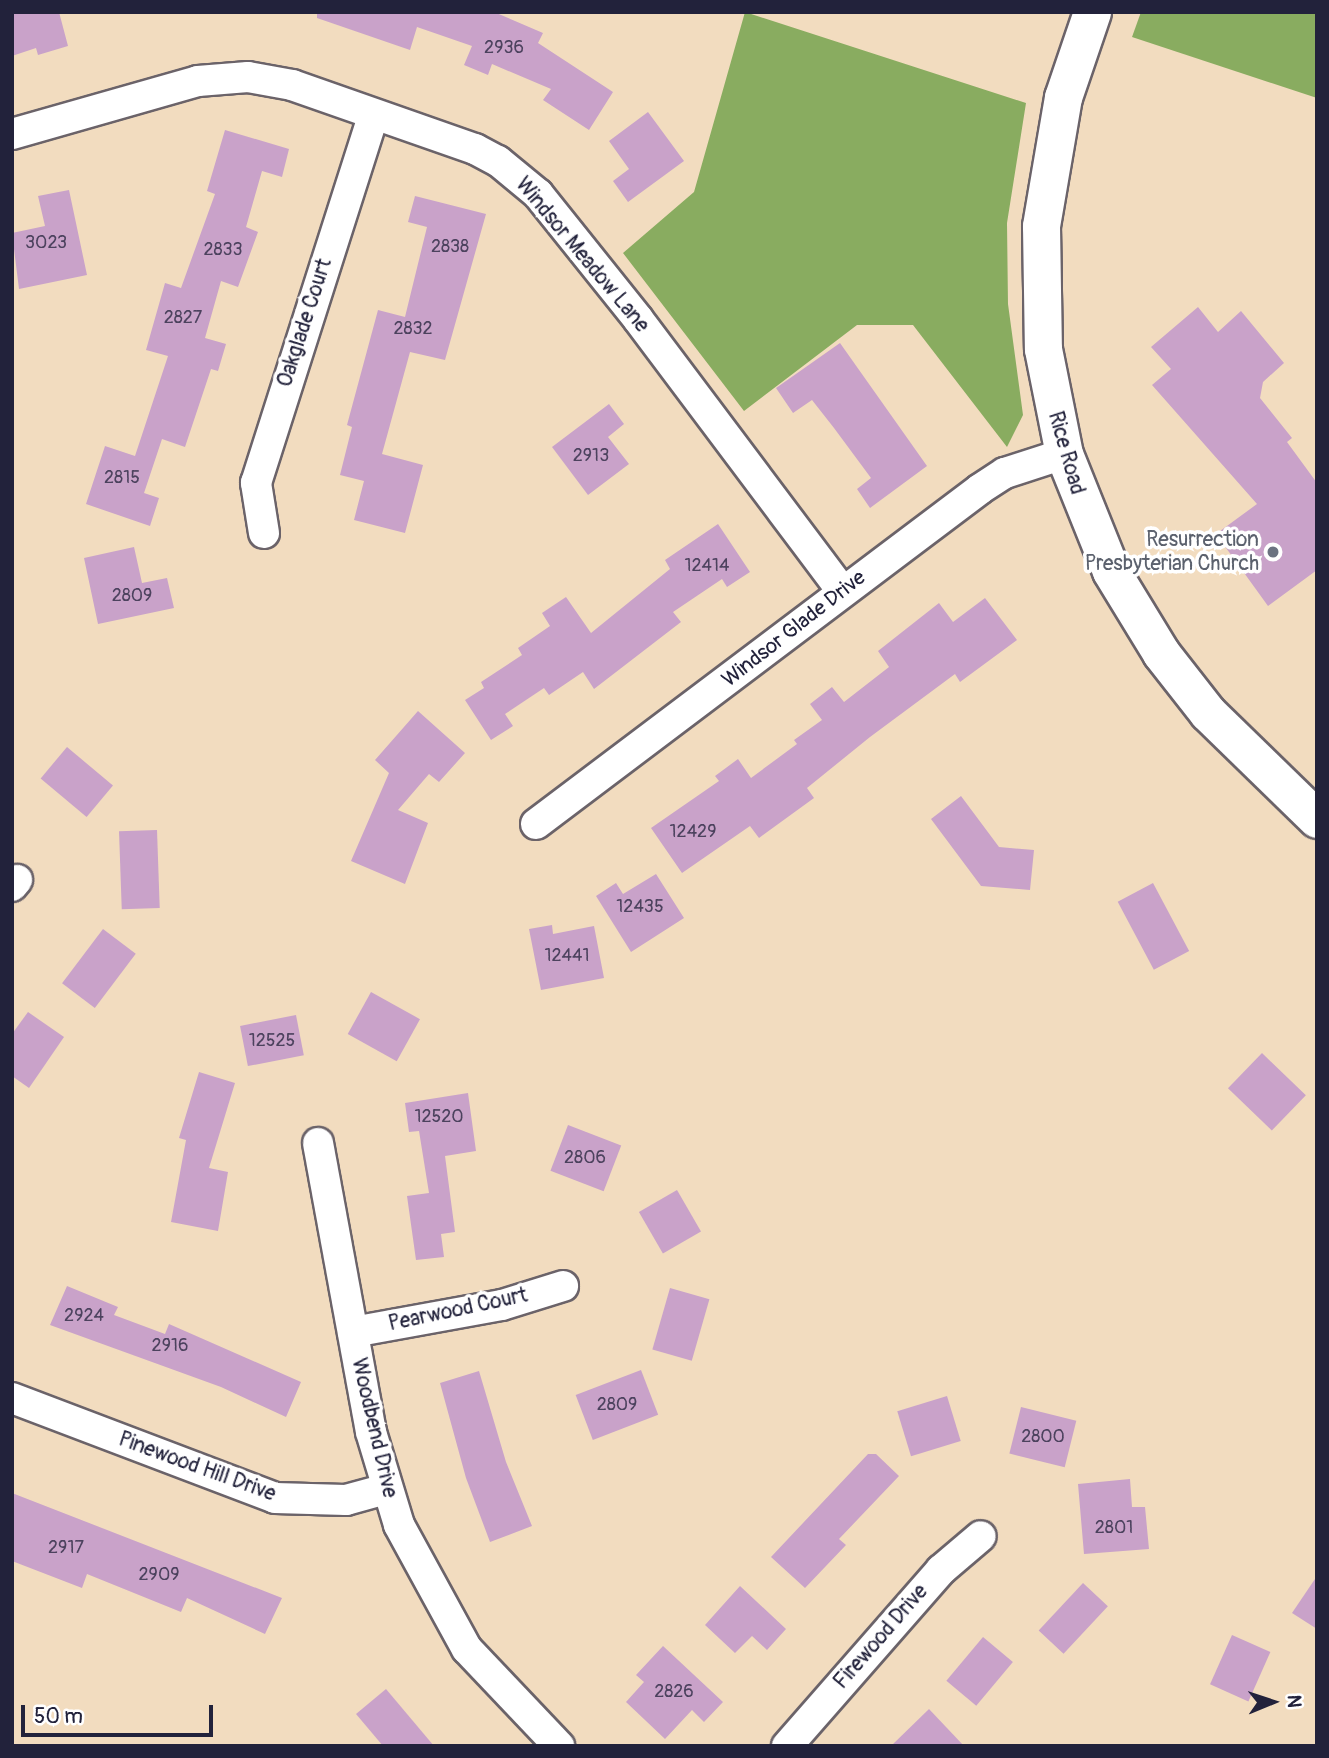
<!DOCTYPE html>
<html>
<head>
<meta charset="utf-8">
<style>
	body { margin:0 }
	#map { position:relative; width:1329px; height:1758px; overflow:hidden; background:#f2dcbf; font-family:Pangolin,sans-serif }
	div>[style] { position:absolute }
	.forest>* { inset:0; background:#89ac60 }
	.building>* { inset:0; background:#c9a2c9; transform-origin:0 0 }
	.roads { filter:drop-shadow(2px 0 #6b6369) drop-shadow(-2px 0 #6b6369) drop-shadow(0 2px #6b6369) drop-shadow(0 -2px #6b6369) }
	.minor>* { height:30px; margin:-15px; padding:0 15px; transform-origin:15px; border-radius:15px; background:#fff }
	.tertiary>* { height:37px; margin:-18.5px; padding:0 18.5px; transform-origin:18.5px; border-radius:18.5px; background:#fff }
	.dots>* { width:19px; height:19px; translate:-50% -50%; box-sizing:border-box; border:4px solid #fff; border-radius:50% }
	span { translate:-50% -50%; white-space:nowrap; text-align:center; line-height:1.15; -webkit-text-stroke:7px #fff; paint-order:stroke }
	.number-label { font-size:18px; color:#4c425e }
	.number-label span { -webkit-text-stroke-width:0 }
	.street-label { font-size:21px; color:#22223b }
	.worship-label { font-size:21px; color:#5b616d }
	.right { translate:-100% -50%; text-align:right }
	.frame { position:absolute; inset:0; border:14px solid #22223b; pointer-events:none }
	.north { position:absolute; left:1238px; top:1667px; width:70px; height:70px; -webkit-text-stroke:5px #fff; paint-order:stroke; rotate:88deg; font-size:19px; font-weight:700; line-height:28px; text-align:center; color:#22223b }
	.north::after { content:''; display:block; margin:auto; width:24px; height:32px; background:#22223b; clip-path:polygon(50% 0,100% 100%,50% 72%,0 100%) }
	.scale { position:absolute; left:21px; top:1705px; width:192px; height:32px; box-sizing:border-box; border:4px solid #22223b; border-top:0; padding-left:9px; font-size:21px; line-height:24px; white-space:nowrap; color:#22223b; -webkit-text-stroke:5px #fff; paint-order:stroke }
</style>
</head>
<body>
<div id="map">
	<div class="forest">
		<div style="clip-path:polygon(745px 12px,1026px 103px,1007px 223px,1008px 304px,1023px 415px,1007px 447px,913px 325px,857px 325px,744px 411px,623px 253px,694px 192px)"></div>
		<div style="clip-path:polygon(1141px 12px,1317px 12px,1317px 98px,1132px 37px)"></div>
	</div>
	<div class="building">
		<div style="clip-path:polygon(12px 12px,59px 12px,68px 46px,38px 55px,36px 48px,12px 56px)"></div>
		<div style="clip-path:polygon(317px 12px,494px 12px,543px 33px,538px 43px,613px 92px,589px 130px,543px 100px,551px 89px,492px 64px,488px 75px,464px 65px,472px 46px,417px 27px,410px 50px,317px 18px)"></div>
		<div style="clip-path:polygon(648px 112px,684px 161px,628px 202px,613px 181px,629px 169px,609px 141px)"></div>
		<div style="clip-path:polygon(225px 130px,289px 149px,282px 177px,262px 171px,246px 227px,258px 232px,238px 287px,221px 281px,205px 338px,226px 344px,218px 371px,211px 369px,185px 447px,162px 439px,144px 493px,159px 498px,150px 526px,86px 504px,105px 446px,135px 456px,168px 356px,146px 350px,165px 283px,181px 288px,215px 194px,207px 191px)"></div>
		<div style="clip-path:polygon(69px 190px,87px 275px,19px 289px,12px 233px,45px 226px,38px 196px)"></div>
		<div style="clip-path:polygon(415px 196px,486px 214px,445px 360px,410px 352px,382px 454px,423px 465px,405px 533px,354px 520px,364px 481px,340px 475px,352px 427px,347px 425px,378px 310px,405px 317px,427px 227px,408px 222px)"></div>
		<div style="clip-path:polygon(1198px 307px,1218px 332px,1241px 311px,1284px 363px,1263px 382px,1260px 398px,1292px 438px,1287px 442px,1317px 483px,1317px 570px,1268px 606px,1216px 534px,1257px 504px,1152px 385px,1171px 369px,1151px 347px)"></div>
		<div style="clip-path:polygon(840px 343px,927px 466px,870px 508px,857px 489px,871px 478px,834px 428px,812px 400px,793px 413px,776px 388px)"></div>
		<div style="clip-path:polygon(609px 404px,624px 424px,608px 437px,629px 464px,588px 495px,552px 447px)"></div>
		<div style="clip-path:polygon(718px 524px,750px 572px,727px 587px,722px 579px,673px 612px,681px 622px,594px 689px,583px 672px,549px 695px,544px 688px,505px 714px,513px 726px,491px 740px,465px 700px,484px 688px,481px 682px,522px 655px,518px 648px,550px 626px,542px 613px,566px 597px,591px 633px,670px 569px,665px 560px)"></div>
		<div style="clip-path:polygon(134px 547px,142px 583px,167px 578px,174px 608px,98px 624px,84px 558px)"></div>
		<div style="clip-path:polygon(985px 598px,1017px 640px,960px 682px,955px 674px,870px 737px,807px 788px,814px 798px,759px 838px,750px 826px,682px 873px,651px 828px,719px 781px,715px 776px,738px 759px,751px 778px,797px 744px,794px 740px,822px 720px,810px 704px,832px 687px,844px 702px,889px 667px,878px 651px,939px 603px,953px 622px)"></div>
		<div style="clip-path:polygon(418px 711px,465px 753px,439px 782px,429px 774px,398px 810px,428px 823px,405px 884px,351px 861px,389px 773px,375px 760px)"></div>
		<div style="left:67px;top:747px;width:60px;height:41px;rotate:40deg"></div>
		<div style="clip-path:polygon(961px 796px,999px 847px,1034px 850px,1030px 890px,981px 886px,931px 819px)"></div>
		<div style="left:157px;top:830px;width:78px;height:38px;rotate:88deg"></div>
		<div style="clip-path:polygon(656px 874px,684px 918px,631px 952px,596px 896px,616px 883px,623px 894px)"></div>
		<div style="left:1153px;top:883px;width:77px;height:40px;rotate:62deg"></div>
		<div style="clip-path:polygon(552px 925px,553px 934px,594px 926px,604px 978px,541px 990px,529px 929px)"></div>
		<div style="left:103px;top:929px;width:41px;height:68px;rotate:37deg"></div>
		<div style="left:371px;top:992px;width:56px;height:48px;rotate:29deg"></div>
		<div style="clip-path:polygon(28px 1012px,64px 1037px,29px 1088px,12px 1076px,12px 1034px)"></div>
		<div style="left:296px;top:1015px;width:41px;height:57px;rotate:79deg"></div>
		<div style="left:1262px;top:1053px;width:61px;height:49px;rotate:44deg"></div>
		<div style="clip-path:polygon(199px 1072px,235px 1083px,209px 1168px,228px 1172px,218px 1231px,171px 1222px,186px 1140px,179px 1138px)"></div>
		<div style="clip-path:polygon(468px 1093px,476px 1151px,445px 1156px,455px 1232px,441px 1234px,444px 1257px,416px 1260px,407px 1196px,429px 1193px,419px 1131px,409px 1132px,405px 1103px)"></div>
		<div style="left:568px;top:1125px;width:57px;height:49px;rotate:21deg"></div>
		<div style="left:677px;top:1190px;width:48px;height:44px;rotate:60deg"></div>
		<div style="clip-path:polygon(67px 1286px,118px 1307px,114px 1315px,165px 1334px,169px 1324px,301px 1382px,286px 1417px,221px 1387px,50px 1325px)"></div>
		<div style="left:670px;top:1288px;width:41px;height:64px;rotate:16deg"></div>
		<div style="left:641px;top:1370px;width:48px;height:70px;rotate:69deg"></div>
		<div style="clip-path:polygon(479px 1371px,506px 1462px,532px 1526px,490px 1542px,466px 1478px,440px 1383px)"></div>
		<div style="left:947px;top:1396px;width:47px;height:52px;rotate:73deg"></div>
		<div style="left:1021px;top:1407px;width:57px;height:48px;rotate:14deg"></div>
		<div style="clip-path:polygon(868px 1454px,876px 1454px,899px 1476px,839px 1539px,846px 1545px,805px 1588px,771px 1557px)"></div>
		<div style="clip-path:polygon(1130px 1479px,1132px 1507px,1145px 1507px,1149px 1549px,1084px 1554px,1078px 1484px)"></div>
		<div style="clip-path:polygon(12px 1493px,282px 1598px,265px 1634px,187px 1598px,181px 1612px,87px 1574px,82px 1588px,12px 1561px)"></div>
		<div style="clip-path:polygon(1317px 1576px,1317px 1629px,1292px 1613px)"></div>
		<div style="left:1083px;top:1583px;width:34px;height:65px;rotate:43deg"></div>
		<div style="clip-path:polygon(740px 1586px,786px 1629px,767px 1650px,752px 1636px,735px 1653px,705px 1625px)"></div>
		<div style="left:1232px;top:1635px;width:42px;height:54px;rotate:24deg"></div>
		<div style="left:983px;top:1637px;width:39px;height:57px;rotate:40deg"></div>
		<div style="clip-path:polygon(663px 1646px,723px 1702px,704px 1722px,692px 1710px,665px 1739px,626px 1702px,644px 1682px,636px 1675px)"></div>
		<div style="clip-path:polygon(386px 1689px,434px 1746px,383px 1746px,356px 1714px)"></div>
		<div style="clip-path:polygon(929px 1709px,964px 1746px,891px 1746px)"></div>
	</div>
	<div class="roads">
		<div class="minor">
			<div style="left:12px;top:134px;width:193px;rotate:-15.9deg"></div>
			<div style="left:198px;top:81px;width:50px;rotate:-4.6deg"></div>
			<div style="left:248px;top:77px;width:45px;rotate:10.3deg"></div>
			<div style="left:292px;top:85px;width:194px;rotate:19.3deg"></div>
			<div style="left:475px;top:149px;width:26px;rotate:28deg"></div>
			<div style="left:498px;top:161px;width:52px;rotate:39.5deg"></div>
			<div style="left:538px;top:194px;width:160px;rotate:51.3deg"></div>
			<div style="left:638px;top:319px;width:340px;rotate:53.1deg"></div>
			<div style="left:264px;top:533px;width:51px;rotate:-99.1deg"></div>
			<div style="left:256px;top:483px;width:385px;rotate:-72.3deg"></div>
			<div style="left:536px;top:824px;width:556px;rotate:-37.03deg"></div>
			<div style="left:980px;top:489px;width:30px;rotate:-33deg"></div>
			<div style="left:1005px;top:473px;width:62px;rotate:-17.9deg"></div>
			<div style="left:12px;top:886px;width:8px;rotate:-50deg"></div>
			<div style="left:318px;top:1143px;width:294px;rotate:79.6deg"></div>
			<div style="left:371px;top:1432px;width:97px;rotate:73.2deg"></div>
			<div style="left:399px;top:1525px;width:141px;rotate:61.3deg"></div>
			<div style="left:467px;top:1649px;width:134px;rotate:46.5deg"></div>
			<div style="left:353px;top:1332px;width:151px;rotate:-10.3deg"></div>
			<div style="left:502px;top:1305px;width:64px;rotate:-17.3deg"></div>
			<div style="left:12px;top:1398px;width:281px;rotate:20.8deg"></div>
			<div style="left:275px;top:1498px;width:71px;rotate:1.6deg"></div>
			<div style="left:346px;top:1500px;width:41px;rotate:-15.4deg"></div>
			<div style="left:787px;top:1746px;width:234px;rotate:-48.8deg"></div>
			<div style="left:941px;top:1570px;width:52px;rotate:-40.4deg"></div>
		</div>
		<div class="tertiary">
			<div style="left:1092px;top:12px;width:90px;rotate:108.8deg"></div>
			<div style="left:1063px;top:97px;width:131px;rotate:99.7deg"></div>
			<div style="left:1041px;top:226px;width:123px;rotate:89.1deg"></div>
			<div style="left:1043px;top:349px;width:107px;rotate:78.7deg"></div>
			<div style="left:1064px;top:454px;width:126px;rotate:68.1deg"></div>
			<div style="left:1111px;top:571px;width:96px;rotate:58.6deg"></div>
			<div style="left:1161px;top:653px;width:76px;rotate:51.9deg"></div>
			<div style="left:1208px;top:713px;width:152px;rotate:44.2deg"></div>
		</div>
	</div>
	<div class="dots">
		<div style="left:1273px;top:552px;background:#6b7280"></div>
	</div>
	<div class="number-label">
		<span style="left:504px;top:48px">2936</span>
		<span style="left:46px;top:243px">3023</span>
		<span style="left:450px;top:247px">2838</span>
		<span style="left:223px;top:250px">2833</span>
		<span style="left:183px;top:318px">2827</span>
		<span style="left:413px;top:329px">2832</span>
		<span style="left:591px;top:456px">2913</span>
		<span style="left:122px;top:478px">2815</span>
		<span style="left:707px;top:566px">12414</span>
		<span style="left:132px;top:596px">2809</span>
		<span style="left:693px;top:832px">12429</span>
		<span style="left:640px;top:907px">12435</span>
		<span style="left:567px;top:956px">12441</span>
		<span style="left:272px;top:1041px">12525</span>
		<span style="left:439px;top:1117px">12520</span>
		<span style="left:585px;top:1158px">2806</span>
		<span style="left:84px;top:1316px">2924</span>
		<span style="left:170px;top:1346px">2916</span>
		<span style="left:617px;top:1405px">2809</span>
		<span style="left:1043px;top:1437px">2800</span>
		<span style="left:1114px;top:1528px">2801</span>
		<span style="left:66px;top:1548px">2917</span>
		<span style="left:159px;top:1575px">2909</span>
		<span style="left:674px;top:1692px">2826</span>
	</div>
	<div class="street-label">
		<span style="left:582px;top:255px;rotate:50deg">Windsor Meadow Lane</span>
		<span style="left:305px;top:323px;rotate:-72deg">Oakglade Court</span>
		<span style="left:1066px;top:453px;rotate:74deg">Rice Road</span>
		<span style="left:794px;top:629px;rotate:-38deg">Windsor Glade Drive</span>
		<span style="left:458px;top:1310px;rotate:-12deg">Pearwood Court</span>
		<span style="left:374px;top:1428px;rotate:77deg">Woodbend Drive</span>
		<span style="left:197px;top:1467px;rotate:20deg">Pinewood Hill Drive</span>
		<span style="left:881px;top:1637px;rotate:-49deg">Firewood Drive</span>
	</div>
	<div class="worship-label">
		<span class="right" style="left:1259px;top:552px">Resurrection<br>Presbyterian Church</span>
	</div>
	<div class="frame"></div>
	<div class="north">N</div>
	<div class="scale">50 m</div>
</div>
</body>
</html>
